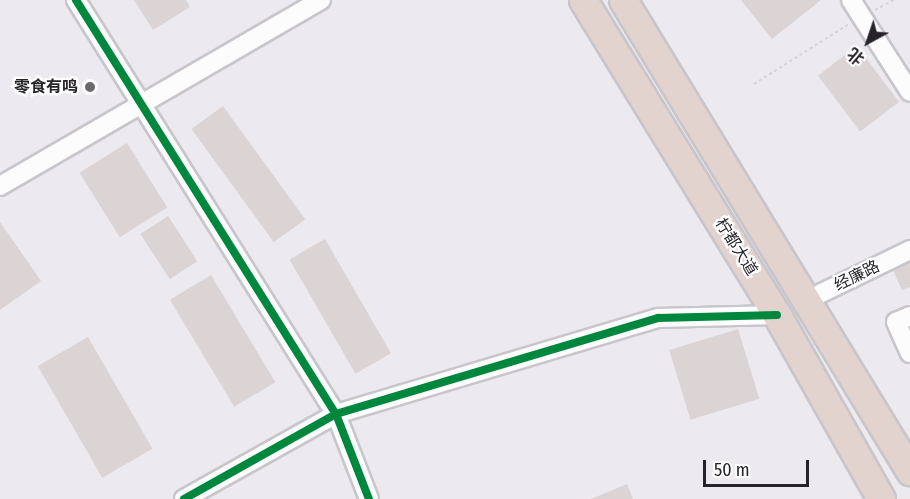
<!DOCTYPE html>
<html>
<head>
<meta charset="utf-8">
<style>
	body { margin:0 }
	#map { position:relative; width:910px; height:499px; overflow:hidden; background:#edeaef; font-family:"Fira Sans Condensed","Noto Sans SC",sans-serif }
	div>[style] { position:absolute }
	.building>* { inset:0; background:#dbd3d4; transform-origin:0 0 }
	.path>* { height:2px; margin-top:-1px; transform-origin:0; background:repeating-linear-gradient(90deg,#d6d5d6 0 3px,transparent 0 6px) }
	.roads { filter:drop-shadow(2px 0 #c8c6ca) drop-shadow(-2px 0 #c8c6ca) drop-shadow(0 2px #c8c6ca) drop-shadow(0 -2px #c8c6ca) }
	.minor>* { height:18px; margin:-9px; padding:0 9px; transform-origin:9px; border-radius:9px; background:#fcfcfd }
	.highway>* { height:27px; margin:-13.5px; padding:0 13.5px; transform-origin:13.5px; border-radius:13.5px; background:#e3d3cf }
	.cycleway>* { height:8px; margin:-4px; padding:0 4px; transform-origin:4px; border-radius:4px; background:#00873e }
	.dots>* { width:16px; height:16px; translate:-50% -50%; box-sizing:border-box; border:3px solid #fff; border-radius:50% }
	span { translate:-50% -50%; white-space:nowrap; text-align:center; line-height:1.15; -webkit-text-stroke:4.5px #fff; paint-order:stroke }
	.poi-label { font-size:16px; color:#262428; font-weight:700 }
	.right { translate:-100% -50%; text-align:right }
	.street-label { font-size:16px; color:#262428 }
	.north { position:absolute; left:838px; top:12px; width:60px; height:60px; -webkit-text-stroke:4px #fff; paint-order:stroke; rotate:220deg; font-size:16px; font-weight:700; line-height:24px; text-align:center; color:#262428 }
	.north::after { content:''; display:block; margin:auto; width:21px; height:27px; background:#262428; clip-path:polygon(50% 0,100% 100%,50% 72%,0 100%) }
	.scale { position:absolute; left:703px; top:460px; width:106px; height:27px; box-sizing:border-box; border:3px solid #262428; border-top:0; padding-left:8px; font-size:18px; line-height:21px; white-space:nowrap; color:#262428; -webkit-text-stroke:4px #fff; paint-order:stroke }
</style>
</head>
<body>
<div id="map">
	<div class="building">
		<div style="clip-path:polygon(134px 0,186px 0,190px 7px,153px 30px)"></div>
		<div style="clip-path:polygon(741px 0,821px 0,772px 39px)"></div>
		<div style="left:857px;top:46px;width:70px;height:49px;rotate:53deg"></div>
		<div style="left:223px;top:106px;width:140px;height:39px;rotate:54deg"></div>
		<div style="left:127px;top:143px;width:76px;height:56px;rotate:58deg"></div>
		<div style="left:168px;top:216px;width:54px;height:33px;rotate:57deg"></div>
		<div style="clip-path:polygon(0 222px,41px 281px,0 310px)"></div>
		<div style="left:325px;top:239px;width:132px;height:41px;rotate:60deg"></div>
		<div style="clip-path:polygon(910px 257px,910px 287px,902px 290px,891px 266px)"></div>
		<div style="left:211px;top:275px;width:125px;height:48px;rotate:59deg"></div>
		<div style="left:738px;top:329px;width:73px;height:72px;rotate:73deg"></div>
		<div style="left:88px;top:337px;width:129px;height:58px;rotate:60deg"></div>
		<div style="clip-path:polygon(627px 484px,633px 499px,591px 499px)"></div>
	</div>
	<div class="path">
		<div style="left:875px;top:10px;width:21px;rotate:-28deg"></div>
		<div style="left:754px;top:84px;width:112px;rotate:-32.3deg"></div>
	</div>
	<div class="roads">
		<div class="minor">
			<div style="left:76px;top:0;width:489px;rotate:57.9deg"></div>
			<div style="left:336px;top:414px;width:91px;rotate:68.8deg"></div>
			<div style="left:851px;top:0;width:109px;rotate:57.3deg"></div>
			<div style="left:0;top:186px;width:371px;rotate:-30.1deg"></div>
			<div style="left:803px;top:302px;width:119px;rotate:-25.9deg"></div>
			<div style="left:910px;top:316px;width:15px;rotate:157deg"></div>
			<div style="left:896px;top:322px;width:34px;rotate:66deg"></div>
			<div style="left:184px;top:499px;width:174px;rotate:-29.2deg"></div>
			<div style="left:336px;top:414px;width:336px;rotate:-16.6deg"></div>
			<div style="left:658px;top:318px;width:119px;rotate:-1.4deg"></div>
		</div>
		<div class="highway">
			<div style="left:583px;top:0;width:370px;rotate:58.4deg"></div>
			<div style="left:777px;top:315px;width:211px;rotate:60.5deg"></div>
			<div style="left:623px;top:0;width:552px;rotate:58.64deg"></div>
		</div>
	</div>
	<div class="cycleway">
		<div style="left:76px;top:0;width:489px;rotate:57.9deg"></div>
		<div style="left:336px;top:414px;width:91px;rotate:68.8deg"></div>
		<div style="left:184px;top:499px;width:174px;rotate:-29.2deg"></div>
		<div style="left:336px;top:414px;width:336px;rotate:-16.6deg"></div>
		<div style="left:658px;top:318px;width:119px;rotate:-1.4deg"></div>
	</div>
	<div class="dots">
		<div style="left:90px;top:87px;background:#6c696e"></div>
	</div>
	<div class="poi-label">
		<span class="right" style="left:78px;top:87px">零食有鸣</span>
	</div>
	<div class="street-label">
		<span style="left:736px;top:247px;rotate:58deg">柠都大道</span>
		<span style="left:857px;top:276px;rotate:-26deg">经廉路</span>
	</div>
	<div class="north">北</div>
	<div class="scale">50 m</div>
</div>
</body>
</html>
